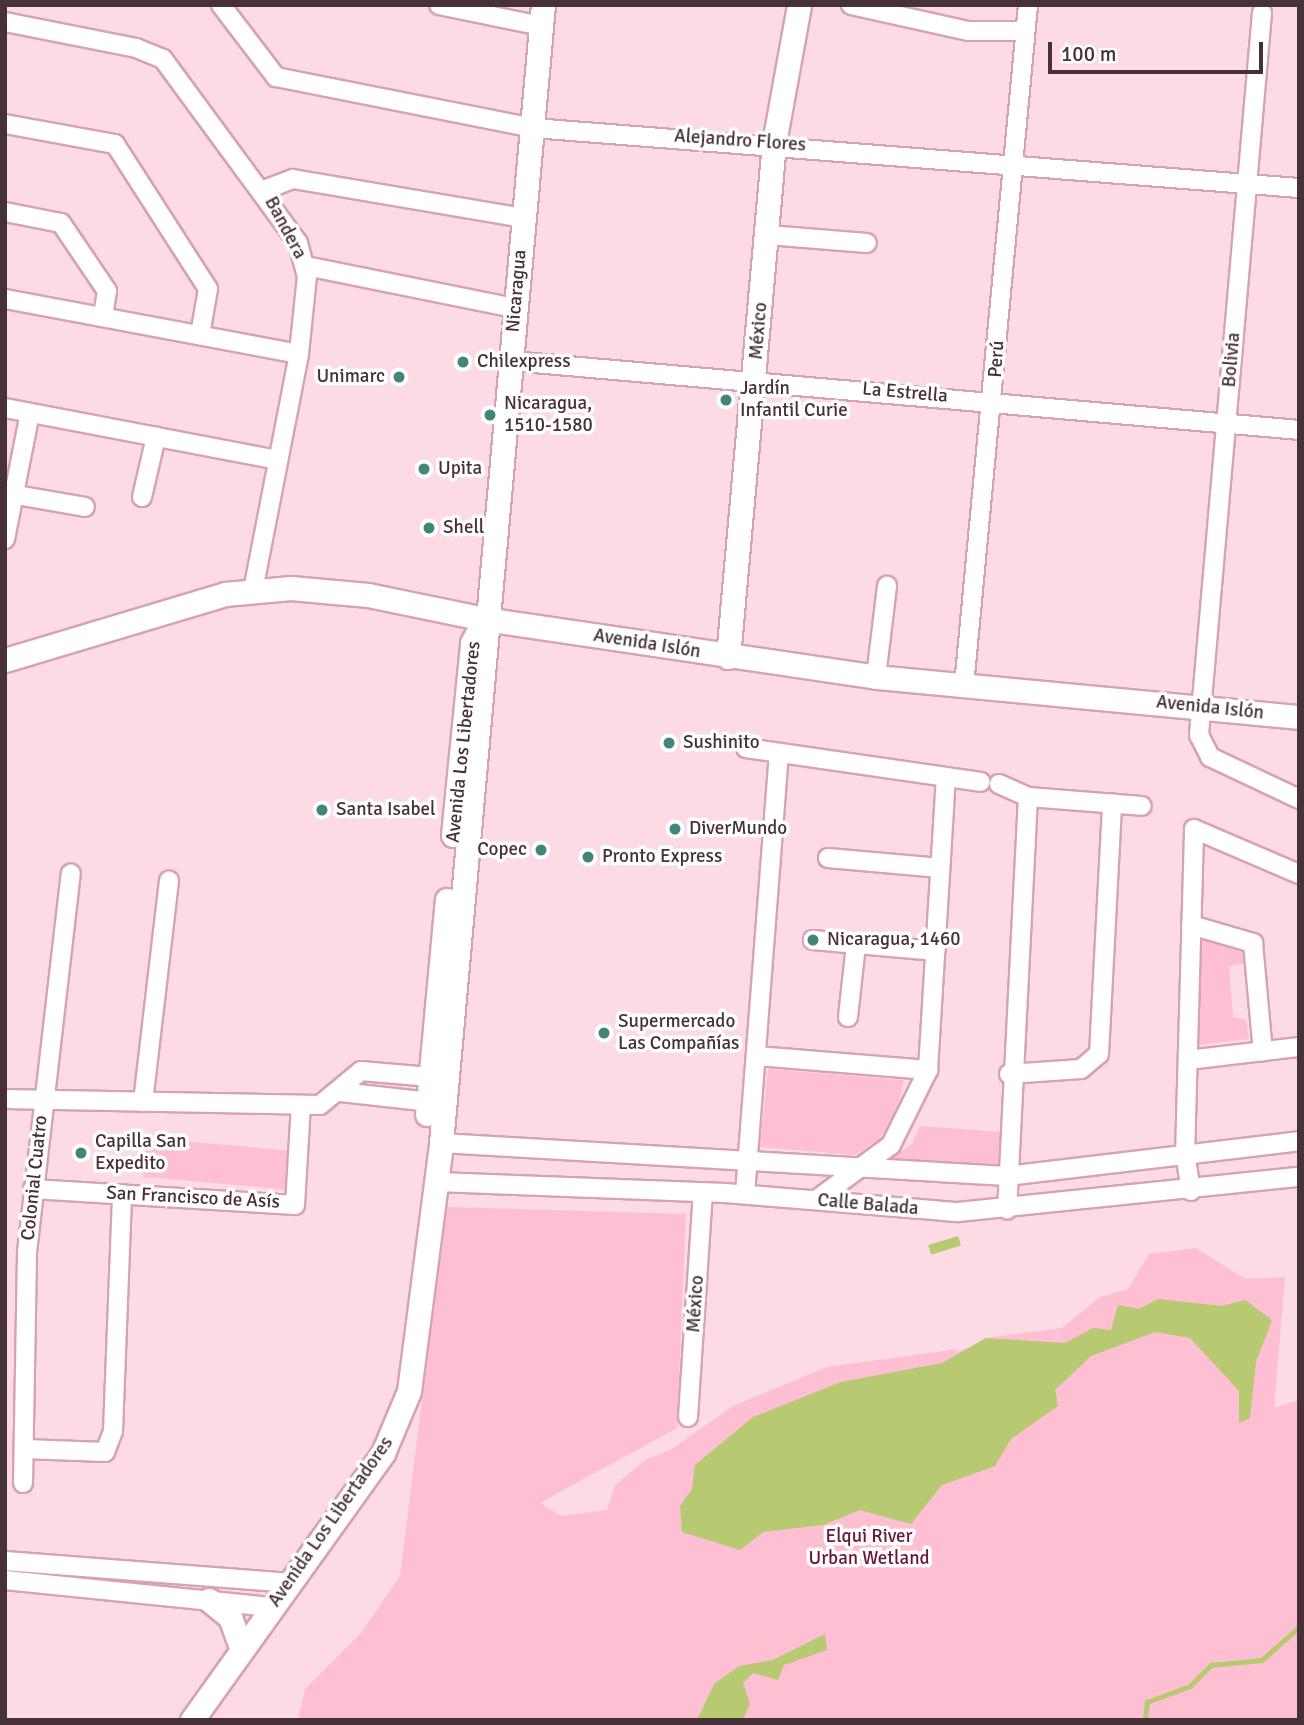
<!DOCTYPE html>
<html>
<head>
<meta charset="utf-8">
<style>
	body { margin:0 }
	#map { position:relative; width:1304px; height:1725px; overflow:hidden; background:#fcdbe4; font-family:Signika,sans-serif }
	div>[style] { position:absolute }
	.green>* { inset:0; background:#fdbfd1; transform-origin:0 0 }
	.water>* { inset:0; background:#b7ca71; transform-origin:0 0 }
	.stream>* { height:4.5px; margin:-2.25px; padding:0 2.25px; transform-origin:2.25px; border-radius:2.25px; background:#b7ca71 }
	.roads { filter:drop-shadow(2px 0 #d7a3b3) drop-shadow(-2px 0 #d7a3b3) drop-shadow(0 2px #d7a3b3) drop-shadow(0 -2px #d7a3b3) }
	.minor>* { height:18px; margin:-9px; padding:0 9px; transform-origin:9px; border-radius:9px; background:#fff }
	.major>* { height:23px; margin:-11.5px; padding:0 11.5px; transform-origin:11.5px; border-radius:11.5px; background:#fff }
	.dots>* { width:19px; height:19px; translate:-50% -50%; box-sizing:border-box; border:4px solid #fff; border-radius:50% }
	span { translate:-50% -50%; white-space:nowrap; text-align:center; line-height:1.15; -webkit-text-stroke:7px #fff; paint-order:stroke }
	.street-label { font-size:19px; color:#453137 }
	.poi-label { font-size:19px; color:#453137 }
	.left { translate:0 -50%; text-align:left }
	.right { translate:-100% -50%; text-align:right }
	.park-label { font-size:19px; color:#67173a }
	.frame { position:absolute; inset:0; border:7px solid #453137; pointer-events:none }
	.scale { position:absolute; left:1048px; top:42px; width:215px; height:32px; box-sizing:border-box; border:4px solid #453137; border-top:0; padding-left:9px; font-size:21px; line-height:24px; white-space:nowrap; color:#453137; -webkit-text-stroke:5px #fff; paint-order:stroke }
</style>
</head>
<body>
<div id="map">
	<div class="green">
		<div style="clip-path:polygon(1202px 939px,1243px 953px,1244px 964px,1229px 966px,1233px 1017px,1246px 1020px,1249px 1039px,1196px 1045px)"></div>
		<div style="clip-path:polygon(768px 1069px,904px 1080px,896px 1114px,879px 1139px,855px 1155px,760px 1147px)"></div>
		<div style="clip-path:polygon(920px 1126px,1003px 1132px,1002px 1166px,889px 1160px,912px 1144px)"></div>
		<div style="left:146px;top:1138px;width:143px;height:39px;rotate:5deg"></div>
		<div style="clip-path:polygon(446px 1207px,686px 1214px,677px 1428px,540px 1503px,561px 1516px,607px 1510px,615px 1485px,645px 1460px,672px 1449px,733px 1406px,827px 1367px,958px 1349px,954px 1352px,1006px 1339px,986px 1338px,1062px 1328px,1100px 1297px,1128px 1289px,1149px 1254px,1196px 1248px,1245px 1279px,1285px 1277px,1274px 1408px,1299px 1400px,1299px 1720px,298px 1720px,305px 1689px,361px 1633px,400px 1576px)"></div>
	</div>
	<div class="water">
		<div style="left:958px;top:1236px;width:10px;height:31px;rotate:73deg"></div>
		<div style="clip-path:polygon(1158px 1299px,1222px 1306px,1245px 1300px,1272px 1320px,1256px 1362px,1250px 1418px,1239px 1423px,1239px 1391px,1190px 1338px,1155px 1332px,1091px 1356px,1055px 1390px,1058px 1406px,1011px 1439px,995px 1466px,942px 1485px,911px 1524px,860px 1510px,823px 1525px,763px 1532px,740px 1550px,682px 1532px,680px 1506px,692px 1489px,695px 1465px,753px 1417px,841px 1382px,942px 1363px,986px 1338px,1065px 1343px,1093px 1328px,1111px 1330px,1118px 1305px,1139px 1309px)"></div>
		<div style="clip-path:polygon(825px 1634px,827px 1650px,784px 1665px,778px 1680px,753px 1673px,743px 1683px,750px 1704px,743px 1720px,697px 1720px,714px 1684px,739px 1666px,773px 1660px)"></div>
	</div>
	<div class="stream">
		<div style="left:1145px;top:1720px;width:18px;rotate:-84deg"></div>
		<div style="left:1147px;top:1702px;width:46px;rotate:-20.4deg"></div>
		<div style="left:1190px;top:1686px;width:30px;rotate:-45deg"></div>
		<div style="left:1211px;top:1665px;width:51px;rotate:-5.6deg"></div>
		<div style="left:1262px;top:1660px;width:50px;rotate:-41.7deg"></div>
	</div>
	<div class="roads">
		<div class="minor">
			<div style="left:221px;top:5px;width:91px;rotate:52.6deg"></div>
			<div style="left:276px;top:77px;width:262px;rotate:11.2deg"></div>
			<div style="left:533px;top:128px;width:768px;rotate:4.48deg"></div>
			<div style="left:439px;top:5px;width:104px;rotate:11.6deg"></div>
			<div style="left:851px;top:5px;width:120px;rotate:12.5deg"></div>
			<div style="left:968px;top:31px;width:57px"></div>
			<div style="left:1262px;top:13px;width:725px;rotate:94.99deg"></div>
			<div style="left:1199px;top:735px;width:25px;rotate:63deg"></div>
			<div style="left:1210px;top:757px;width:98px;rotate:25.3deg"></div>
			<div style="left:5px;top:22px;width:134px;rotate:11.2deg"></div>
			<div style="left:136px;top:48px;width:29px;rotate:22deg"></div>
			<div style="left:163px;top:59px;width:228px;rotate:53.7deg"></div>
			<div style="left:298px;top:243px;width:34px;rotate:75deg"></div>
			<div style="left:307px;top:276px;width:78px;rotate:95.9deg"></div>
			<div style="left:299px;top:354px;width:240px;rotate:101deg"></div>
			<div style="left:5px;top:124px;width:112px;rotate:10.3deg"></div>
			<div style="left:115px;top:144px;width:172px;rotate:57.3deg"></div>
			<div style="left:208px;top:289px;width:47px;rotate:99.9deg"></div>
			<div style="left:264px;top:190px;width:31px;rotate:-21deg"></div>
			<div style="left:293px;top:179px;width:233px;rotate:9.6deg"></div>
			<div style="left:5px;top:212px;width:57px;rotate:11.1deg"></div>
			<div style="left:61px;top:223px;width:82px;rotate:55.9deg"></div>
			<div style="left:107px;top:291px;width:26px;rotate:99deg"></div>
			<div style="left:768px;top:235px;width:99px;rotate:4.6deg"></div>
			<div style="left:306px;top:266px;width:213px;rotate:11.4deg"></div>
			<div style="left:5px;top:299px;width:299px;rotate:10.6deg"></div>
			<div style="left:511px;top:361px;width:791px;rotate:5deg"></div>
			<div style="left:5px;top:408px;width:278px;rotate:10.8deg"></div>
			<div style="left:5px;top:493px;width:81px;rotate:9.9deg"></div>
			<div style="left:142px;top:497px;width:62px;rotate:-76.9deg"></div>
			<div style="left:5px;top:539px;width:128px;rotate:-78.8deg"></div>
			<div style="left:876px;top:677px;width:92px;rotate:-83.1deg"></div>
			<div style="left:964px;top:686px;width:684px;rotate:-84.63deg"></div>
			<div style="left:746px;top:748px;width:237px;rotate:8.2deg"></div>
			<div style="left:999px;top:784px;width:32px;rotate:24deg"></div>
			<div style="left:1028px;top:797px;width:413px;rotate:92.9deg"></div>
			<div style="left:1028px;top:797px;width:114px;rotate:4.5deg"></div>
			<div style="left:828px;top:858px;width:113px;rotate:5.1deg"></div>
			<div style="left:1191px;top:925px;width:65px;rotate:16.2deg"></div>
			<div style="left:1253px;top:943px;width:109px;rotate:84.8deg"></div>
			<div style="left:813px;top:940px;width:123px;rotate:5.1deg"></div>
			<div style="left:848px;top:1017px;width:73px;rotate:-83.7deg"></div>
			<div style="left:757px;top:1056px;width:172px;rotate:4.7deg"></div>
			<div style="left:1188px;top:1060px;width:112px;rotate:-6.7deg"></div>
			<div style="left:1009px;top:1074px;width:72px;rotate:-4deg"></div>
			<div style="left:1081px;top:1069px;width:23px;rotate:-40deg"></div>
			<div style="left:1099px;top:1054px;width:251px;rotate:-87deg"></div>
			<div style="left:341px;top:1092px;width:99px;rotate:6.4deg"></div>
			<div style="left:5px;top:1099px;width:315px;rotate:1.1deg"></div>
			<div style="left:320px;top:1105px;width:53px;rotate:-39.7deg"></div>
			<div style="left:361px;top:1071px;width:81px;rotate:4.9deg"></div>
			<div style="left:143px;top:1102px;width:223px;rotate:-83.3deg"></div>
			<div style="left:441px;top:1143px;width:567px;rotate:3.34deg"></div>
			<div style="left:1007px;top:1176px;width:294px;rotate:-6.8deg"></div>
			<div style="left:437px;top:1182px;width:288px;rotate:2.2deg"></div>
			<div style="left:725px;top:1193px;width:234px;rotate:4.7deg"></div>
			<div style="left:958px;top:1212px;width:343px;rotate:-5.9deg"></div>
			<div style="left:33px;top:1189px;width:262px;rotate:3.5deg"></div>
			<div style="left:295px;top:1205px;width:100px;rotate:-86.6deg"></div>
			<div style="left:1191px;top:1191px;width:36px;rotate:-99deg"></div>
			<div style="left:1185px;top:1155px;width:326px;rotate:-88.4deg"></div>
			<div style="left:1194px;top:829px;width:114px;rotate:23.2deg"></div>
			<div style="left:745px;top:1194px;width:441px;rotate:-85.6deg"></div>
			<div style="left:816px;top:1200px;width:93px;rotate:-36.3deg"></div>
			<div style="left:891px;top:1145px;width:84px;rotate:-63.7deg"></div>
			<div style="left:928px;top:1070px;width:293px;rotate:-86.5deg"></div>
			<div style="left:688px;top:1417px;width:225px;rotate:-86.2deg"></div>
			<div style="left:25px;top:1449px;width:80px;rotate:2.1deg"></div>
			<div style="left:105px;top:1452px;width:22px;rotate:-69deg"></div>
			<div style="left:113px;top:1431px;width:237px;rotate:-87.8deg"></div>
			<div style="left:23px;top:1483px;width:231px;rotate:-89deg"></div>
			<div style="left:27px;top:1252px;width:381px;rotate:-83.4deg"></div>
			<div style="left:5px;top:1561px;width:284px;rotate:4.4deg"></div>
			<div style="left:5px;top:1580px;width:267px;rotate:5.8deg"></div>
		</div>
		<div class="major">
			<div style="left:728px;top:657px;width:516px;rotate:-84.89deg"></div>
			<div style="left:774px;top:143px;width:140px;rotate:-79.7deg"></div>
			<div style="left:5px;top:660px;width:230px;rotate:-16.7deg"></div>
			<div style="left:225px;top:594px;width:66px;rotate:-5.2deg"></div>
			<div style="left:291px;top:588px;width:77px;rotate:5.2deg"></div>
			<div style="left:368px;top:595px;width:119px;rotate:11.6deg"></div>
			<div style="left:485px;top:619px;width:395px;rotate:8.4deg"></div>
			<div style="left:876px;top:677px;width:425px;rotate:5.4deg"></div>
			<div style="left:453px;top:835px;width:193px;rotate:-84.3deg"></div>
			<div style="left:472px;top:643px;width:27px;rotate:-62deg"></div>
			<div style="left:427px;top:1114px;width:215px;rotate:-84.7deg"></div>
			<div style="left:209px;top:1600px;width:27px;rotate:39deg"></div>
			<div style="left:230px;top:1617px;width:33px;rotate:70deg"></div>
			<div style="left:192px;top:1720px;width:328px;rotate:-54.4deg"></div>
			<div style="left:383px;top:1453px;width:67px;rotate:-67.2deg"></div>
			<div style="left:409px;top:1391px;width:250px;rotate:-82.6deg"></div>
			<div style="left:441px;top:1143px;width:1143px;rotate:-84.88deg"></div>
		</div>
	</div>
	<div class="dots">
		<div style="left:463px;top:362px;background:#438679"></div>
		<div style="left:399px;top:377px;background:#438679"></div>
		<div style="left:726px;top:400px;background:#438679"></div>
		<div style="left:490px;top:415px;background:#438679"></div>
		<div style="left:424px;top:469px;background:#438679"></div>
		<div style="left:429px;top:528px;background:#438679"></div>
		<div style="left:669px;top:743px;background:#438679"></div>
		<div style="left:322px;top:810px;background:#438679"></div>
		<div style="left:675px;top:829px;background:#438679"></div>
		<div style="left:541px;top:850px;background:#438679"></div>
		<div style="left:588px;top:857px;background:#438679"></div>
		<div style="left:813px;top:940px;background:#438679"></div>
		<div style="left:604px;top:1033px;background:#438679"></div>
		<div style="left:81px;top:1153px;background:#438679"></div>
	</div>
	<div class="street-label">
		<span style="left:740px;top:141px;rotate:4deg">Alejandro Flores</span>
		<span style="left:285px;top:228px;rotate:62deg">Bandera</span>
		<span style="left:517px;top:291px;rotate:-85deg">Nicaragua</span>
		<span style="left:759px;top:331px;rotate:-85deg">México</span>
		<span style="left:997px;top:359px;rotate:-86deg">Perú</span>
		<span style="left:1232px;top:360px;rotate:-85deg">Bolivia</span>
		<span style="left:905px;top:393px;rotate:5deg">La Estrella</span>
		<span style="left:647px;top:644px;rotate:9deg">Avenida Islón</span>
		<span style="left:1210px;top:708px;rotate:6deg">Avenida Islón</span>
		<span style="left:464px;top:742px;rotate:-84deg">Avenida Los Libertadores</span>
		<span style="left:35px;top:1178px;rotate:-84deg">Colonial Cuatro</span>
		<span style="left:193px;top:1198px;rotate:3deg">San Francisco de Asís</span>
		<span style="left:868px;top:1205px;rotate:5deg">Calle Balada</span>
		<span style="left:696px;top:1304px;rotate:-86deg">México</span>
		<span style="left:331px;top:1522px;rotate:-55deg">Avenida Los Libertadores</span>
	</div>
	<div class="poi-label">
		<span class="left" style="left:477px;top:362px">Chilexpress</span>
		<span class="right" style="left:385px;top:377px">Unimarc</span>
		<span class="left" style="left:740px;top:400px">Jardín<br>Infantil Curie</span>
		<span class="left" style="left:504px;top:415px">Nicaragua,<br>1510-1580</span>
		<span class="left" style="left:438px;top:469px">Upita</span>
		<span class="left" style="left:443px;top:528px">Shell</span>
		<span class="left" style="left:683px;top:743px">Sushinito</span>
		<span class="left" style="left:336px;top:810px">Santa Isabel</span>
		<span class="left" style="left:689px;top:829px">DiverMundo</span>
		<span class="right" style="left:527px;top:850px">Copec</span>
		<span class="left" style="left:602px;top:857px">Pronto Express</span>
		<span class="left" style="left:827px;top:940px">Nicaragua, 1460</span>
		<span class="left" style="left:618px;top:1033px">Supermercado<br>Las Compañías</span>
		<span class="left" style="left:95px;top:1153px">Capilla San<br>Expedito</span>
	</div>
	<div class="park-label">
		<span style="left:869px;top:1548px">Elqui River<br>Urban Wetland</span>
	</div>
	<div class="frame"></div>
	<div class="scale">100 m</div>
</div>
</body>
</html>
